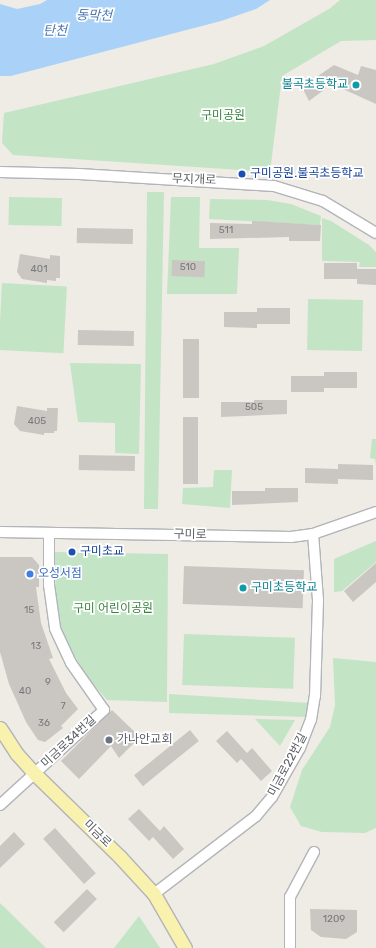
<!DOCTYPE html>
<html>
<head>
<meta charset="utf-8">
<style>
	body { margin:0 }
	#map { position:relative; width:376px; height:948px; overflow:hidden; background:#eeece5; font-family:Rubik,"Noto Sans KR",sans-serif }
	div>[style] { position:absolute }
	.green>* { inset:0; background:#c3e4c5; transform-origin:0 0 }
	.water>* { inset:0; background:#aad2f9 }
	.building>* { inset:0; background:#cac6c2; transform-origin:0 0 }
	.roads { filter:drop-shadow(1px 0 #b2b4b9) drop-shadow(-1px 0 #b2b4b9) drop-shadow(0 1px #b2b4b9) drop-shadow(0 -1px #b2b4b9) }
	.minor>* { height:10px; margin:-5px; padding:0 5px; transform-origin:5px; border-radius:5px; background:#fff }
	.major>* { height:13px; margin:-6.5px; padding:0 6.5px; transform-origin:6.5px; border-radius:6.5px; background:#f9f1ae }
	.dots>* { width:11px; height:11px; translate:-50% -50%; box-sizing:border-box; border:2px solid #fff; border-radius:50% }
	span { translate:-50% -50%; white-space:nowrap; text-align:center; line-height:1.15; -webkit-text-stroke:3.5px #fff; paint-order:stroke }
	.number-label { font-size:10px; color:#78797c }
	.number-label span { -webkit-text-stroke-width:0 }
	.culture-label { font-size:12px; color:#0d838f }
	.right { translate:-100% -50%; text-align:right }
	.left { translate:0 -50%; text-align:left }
	.park-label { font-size:12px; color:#3c8443 }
	.transit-label { font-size:12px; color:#164399 }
	.street-label { font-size:12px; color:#5c5f64 }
	.shop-label { font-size:12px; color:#366cbe }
	.worship-label { font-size:12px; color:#5b616d }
	.water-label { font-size:13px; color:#4b78b2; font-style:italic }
</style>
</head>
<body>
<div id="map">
	<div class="green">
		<div style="clip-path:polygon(340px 0,376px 0,376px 40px,341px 41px,282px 76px,270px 172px,13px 155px,2px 143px,4px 113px,214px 64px,264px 46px,329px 9px)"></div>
		<div style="clip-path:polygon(147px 192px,164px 192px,158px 509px,144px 509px)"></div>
		<div style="left:9px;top:197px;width:53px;height:28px;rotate:1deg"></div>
		<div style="clip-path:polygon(171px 197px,200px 197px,199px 248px,239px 248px,237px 294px,167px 294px)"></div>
		<div style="clip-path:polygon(210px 199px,267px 200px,291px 204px,321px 216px,320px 225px,209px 219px)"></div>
		<div style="clip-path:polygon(322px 218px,331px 221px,369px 245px,376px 252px,376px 267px,359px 267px,360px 262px,322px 261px)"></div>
		<div style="left:2px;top:283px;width:65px;height:67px;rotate:3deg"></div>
		<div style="left:308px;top:299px;width:55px;height:51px;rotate:1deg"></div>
		<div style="clip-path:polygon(70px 363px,141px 364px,139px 454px,115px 453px,115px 423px,78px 422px)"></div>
		<div style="clip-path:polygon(372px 439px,376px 439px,376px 465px,375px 459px,370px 458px)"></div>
		<div style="clip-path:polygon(214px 470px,232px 470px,230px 508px,182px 504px,183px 488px,213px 487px)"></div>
		<div style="clip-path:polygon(376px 541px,376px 562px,342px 591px,334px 592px,334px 559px)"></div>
		<div style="clip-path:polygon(54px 552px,168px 554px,167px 702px,107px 700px,88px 678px,67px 643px,57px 618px)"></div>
		<div style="left:184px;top:634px;width:111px;height:51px;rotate:2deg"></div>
		<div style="clip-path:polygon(333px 658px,376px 662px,376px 828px,365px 833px,322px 832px,301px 826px,290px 807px,302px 770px,330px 727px,335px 705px)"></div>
		<div style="clip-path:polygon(169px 694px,309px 703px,307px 717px,169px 713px)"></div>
		<div style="clip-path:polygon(255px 719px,295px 720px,280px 746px)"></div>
		<div style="clip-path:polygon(0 903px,46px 948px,0 948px)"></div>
		<div style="clip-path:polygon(139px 916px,160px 948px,114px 948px)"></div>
	</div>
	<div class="water">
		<div style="clip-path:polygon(47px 0,270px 0,256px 9px,221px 21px,11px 76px,0 76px,0 4px,17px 9px,40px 4px)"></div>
	</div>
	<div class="building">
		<div style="clip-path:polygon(334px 65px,358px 75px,361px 66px,376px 70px,376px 104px,332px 84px,309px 101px,302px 87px)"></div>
		<div style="clip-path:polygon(252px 221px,321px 225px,320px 241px,289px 241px,289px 237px,210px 239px,210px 223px,252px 224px)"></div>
		<div style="left:77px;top:228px;width:56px;height:15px;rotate:1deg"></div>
		<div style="clip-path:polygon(20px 254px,50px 259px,50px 255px,60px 256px,60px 278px,56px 278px,56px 281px,47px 280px,47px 283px,22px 279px,17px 272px)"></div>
		<div style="left:172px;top:260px;width:33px;height:16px;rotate:2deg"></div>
		<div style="clip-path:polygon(324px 263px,357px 263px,357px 269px,376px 269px,376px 285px,357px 284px,357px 279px,324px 279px)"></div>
		<div style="clip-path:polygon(257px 308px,290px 308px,290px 324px,257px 324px,257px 328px,224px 327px,224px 312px,257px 312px)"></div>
		<div style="left:78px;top:330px;width:56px;height:15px;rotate:1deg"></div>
		<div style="left:183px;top:339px;width:16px;height:59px"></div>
		<div style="clip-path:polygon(324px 372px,357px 372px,357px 388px,324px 388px,324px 392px,291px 392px,291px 376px,324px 376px)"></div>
		<div style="clip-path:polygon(254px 400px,287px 400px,287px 414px,221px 417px,221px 402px,254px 402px)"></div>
		<div style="clip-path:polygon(17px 406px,47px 411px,47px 408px,58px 408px,57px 431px,54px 431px,54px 433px,44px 433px,44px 435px,20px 431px,14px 424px)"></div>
		<div style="left:183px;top:417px;width:15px;height:67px"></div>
		<div style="left:79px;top:455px;width:56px;height:15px;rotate:1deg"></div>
		<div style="clip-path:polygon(338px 464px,373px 465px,373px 480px,338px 479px,338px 484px,305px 483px,305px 468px,338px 469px)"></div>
		<div style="clip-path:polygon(265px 488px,298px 488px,298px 502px,232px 505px,232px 491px,265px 491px)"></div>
		<div style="clip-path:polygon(0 557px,32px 557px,39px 565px,39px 587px,36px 587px,41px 623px,53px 658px,49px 659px,66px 693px,78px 709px,61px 726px,63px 728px,45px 742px,38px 740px,26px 722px,9px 684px,0 652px)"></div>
		<div style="clip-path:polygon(376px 563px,376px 582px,353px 602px,344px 591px)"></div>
		<div style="left:184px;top:566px;width:120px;height:38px;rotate:2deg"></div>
		<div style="clip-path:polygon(112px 710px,140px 737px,119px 758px,111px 746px,79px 779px,61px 761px)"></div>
		<div style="left:190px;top:730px;width:14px;height:72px;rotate:51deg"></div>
		<div style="clip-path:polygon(227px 731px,247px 753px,252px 748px,272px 771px,261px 781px,241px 759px,237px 763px,216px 741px)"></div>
		<div style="clip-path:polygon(139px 809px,160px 831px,164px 826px,184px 849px,173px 859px,153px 837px,149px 841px,128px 819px)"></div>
		<div style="left:55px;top:828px;width:61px;height:16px;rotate:48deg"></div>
		<div style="clip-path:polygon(14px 832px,25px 844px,0 868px,0 846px)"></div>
		<div style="left:87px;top:889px;width:14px;height:47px;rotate:45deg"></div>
		<div style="clip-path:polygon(310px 909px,357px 910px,357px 932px,346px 939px,321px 937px,311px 930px)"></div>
	</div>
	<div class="roads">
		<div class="minor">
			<div style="left:0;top:172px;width:79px;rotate:1.5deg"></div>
			<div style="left:79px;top:174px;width:195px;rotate:3.5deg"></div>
			<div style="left:274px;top:186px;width:51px;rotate:17deg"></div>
			<div style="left:323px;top:201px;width:62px;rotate:31.1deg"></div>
			<div style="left:0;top:532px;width:291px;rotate:1deg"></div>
			<div style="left:291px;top:537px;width:22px;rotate:-8deg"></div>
			<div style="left:313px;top:534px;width:67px;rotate:-19.2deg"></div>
			<div style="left:0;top:805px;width:141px;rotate:-42.4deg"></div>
			<div style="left:104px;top:710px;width:57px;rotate:-125.1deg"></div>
			<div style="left:71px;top:663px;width:38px;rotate:-115deg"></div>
			<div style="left:55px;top:628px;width:43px;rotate:-97.9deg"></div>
			<div style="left:49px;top:585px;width:52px;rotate:-90deg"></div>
			<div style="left:154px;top:894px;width:128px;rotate:-37.4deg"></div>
			<div style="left:256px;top:816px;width:25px;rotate:-50deg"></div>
			<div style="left:272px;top:797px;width:56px;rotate:-60.3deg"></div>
			<div style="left:300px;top:748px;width:30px;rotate:-69deg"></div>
			<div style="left:311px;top:720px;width:24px;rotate:-81deg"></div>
			<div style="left:315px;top:696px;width:96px;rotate:-88.2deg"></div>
			<div style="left:318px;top:600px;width:66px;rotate:-94.3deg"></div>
			<div style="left:290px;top:947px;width:50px;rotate:-90deg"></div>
			<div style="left:290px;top:897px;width:51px;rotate:-61.9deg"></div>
		</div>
		<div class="major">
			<div style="left:0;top:728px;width:31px;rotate:57deg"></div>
			<div style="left:17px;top:754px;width:27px;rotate:48deg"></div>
			<div style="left:35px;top:774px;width:119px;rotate:44.3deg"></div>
			<div style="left:120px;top:857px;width:50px;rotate:47.4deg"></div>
			<div style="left:154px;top:894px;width:62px;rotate:60.1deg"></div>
		</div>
	</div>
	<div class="dots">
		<div style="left:356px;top:85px;background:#0f9aa8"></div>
		<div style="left:242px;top:174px;background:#1a4fb4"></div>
		<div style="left:72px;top:552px;background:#1a4fb4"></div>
		<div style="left:30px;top:574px;background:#3f7fe0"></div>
		<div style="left:243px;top:588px;background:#0f9aa8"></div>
		<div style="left:109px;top:740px;background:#6b7280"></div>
	</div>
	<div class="number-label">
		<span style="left:226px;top:231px">511</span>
		<span style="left:188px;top:268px">510</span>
		<span style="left:39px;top:270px">401</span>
		<span style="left:254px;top:408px">505</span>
		<span style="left:37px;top:422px">405</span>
		<span style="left:29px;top:611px">15</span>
		<span style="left:36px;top:647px">13</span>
		<span style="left:48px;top:683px">9</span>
		<span style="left:25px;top:692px">40</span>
		<span style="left:63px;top:707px">7</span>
		<span style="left:44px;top:724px">36</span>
		<span style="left:334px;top:920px">1209</span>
	</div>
	<div class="culture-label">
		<span class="right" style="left:348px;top:85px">불곡초등학교</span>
		<span class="left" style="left:251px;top:588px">구미초등학교</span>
	</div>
	<div class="park-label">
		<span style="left:223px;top:116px">구미공원</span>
		<span style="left:113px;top:609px">구미 어린이공원</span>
	</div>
	<div class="transit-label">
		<span class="left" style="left:250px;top:174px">구미공원.불곡초등학교</span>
		<span class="left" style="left:80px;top:552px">구미초교</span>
	</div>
	<div class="street-label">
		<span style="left:194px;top:180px;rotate:2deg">무지개로</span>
		<span style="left:190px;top:535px;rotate:1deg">구미로</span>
		<span style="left:69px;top:742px;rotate:-43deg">미금로34번길</span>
		<span style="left:288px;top:765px;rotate:-62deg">미금로22번길</span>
		<span style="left:97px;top:834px;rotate:44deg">미금로</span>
	</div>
	<div class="shop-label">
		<span class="left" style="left:38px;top:574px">오성서점</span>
	</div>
	<div class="worship-label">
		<span class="left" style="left:117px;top:740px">가나안교회</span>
	</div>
	<div class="water-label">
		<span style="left:94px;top:16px;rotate:1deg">동막천</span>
		<span style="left:55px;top:31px">탄천</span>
	</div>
</div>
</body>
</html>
